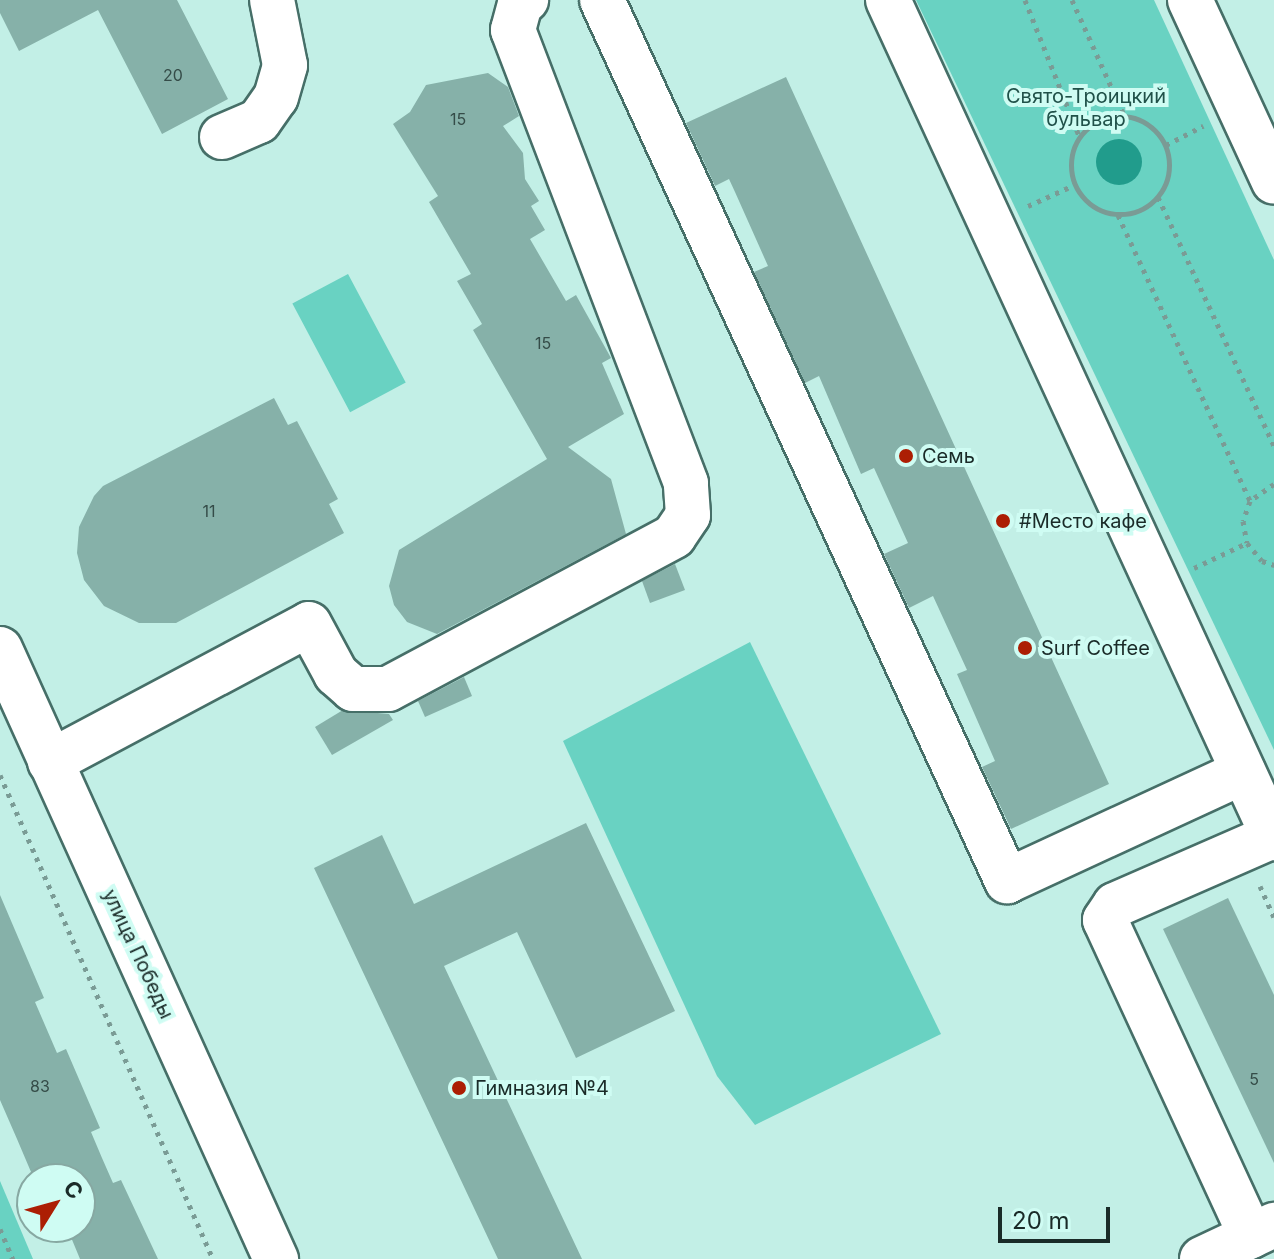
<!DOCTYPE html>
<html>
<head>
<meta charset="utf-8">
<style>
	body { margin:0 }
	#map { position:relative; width:1274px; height:1259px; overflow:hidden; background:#c2efe6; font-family:Inter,sans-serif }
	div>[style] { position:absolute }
	.green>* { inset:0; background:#69d2c2; transform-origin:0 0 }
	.water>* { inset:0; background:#219c8c }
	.round { border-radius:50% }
	.building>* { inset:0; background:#86b1a9 }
	.path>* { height:5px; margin-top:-2.5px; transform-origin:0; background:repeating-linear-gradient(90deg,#7a9b95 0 4px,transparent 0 10px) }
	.path>.ring { margin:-2.5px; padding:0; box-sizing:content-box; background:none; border:5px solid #7a9b95; border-radius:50% }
	.roads { filter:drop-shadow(2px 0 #466f68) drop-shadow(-2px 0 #466f68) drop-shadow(0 2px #466f68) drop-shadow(0 -2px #466f68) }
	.minor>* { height:44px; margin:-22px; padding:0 22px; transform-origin:22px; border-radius:22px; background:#fff }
	.dots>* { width:22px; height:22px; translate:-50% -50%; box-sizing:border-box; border:4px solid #cffcf3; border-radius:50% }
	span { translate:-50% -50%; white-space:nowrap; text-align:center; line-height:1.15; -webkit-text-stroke:8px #cffcf3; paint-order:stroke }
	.number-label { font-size:16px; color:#354c48 }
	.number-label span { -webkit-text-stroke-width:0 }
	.park-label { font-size:20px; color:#205149 }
	.poi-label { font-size:20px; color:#1a2b28 }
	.left { translate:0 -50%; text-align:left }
	.street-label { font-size:20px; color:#1a2b28 }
	.north { position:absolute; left:16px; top:1163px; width:80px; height:80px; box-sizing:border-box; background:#cffcf3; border:2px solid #87a8a2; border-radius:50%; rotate:53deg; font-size:22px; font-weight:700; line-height:32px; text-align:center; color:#1a2b28 }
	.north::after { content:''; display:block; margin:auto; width:28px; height:36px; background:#ac1e04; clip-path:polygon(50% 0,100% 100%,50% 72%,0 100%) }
	.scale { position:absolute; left:998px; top:1207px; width:112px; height:36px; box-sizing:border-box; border:4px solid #1a2b28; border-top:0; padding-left:10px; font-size:24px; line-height:28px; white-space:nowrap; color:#1a2b28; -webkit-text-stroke:6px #cffcf3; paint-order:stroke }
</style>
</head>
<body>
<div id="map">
	<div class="green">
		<div style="clip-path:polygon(916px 0,1154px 0,1274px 260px,1274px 750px)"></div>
		<div style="left:348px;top:274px;width:123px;height:63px;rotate:62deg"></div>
		<div style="clip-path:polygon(750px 642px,941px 1034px,755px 1125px,717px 1076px,563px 741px)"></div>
		<div style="clip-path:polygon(0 1181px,33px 1259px,0 1259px)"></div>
	</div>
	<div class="water">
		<div class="round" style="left:1096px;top:139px;width:46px;height:46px"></div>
	</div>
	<div class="building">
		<div style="clip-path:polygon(0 0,177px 0,228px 99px,162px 134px,98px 10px,19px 51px,0 13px)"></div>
		<div style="clip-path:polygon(488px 73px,508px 87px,519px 116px,503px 126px,523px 153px,525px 179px,539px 201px,531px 206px,545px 230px,530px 239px,566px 301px,576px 295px,611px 358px,602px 363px,624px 414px,568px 447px,611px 479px,626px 534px,437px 634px,407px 622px,394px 605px,389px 586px,399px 550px,547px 459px,473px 330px,482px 324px,457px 281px,471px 274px,429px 202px,438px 196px,393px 124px,410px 112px,426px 85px)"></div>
		<div style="clip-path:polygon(786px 77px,1109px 784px,1011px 829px,982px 767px,995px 761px,957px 674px,967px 670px,933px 596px,909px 608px,884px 554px,908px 543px,874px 468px,861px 474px,819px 376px,805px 383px,754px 272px,768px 266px,735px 192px,729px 179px,715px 186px,686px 123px)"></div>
		<div style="clip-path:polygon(274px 398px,288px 425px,297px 421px,338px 499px,329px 504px,344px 533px,176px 623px,139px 623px,104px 606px,84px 580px,77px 553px,79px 527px,94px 496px,103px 486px)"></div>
		<div style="clip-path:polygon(675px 564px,685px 590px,650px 603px,642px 581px)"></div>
		<div style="clip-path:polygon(464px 677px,472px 696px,425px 717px,418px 701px)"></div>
		<div style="clip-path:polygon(343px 710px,389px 714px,393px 720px,332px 755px,315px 727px)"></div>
		<div style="clip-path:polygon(586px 823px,675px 1011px,576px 1058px,517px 932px,444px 966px,582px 1259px,498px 1259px,314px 868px,382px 835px,414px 904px)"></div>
		<div style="clip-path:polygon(0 895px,44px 998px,35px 1002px,57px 1053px,66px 1049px,100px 1128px,91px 1132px,102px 1158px,113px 1183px,121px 1180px,158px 1259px,80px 1259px,68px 1230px,58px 1234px,55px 1227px,80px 1227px,80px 1179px,34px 1179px,17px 1139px,0 1100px)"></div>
		<div style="clip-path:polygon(1228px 898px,1274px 995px,1274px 1163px,1163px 929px)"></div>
	</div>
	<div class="path">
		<div style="left:1025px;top:0;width:146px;rotate:68.3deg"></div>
		<div style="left:1072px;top:0;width:126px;rotate:65.7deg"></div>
		<div class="ring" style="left:1071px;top:116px;width:93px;height:93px"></div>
		<div style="left:1166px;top:145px;width:42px;rotate:-27.2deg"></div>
		<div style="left:1158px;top:197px;width:275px;rotate:65deg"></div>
		<div style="left:1028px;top:206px;width:51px;rotate:-24.5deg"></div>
		<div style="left:1118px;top:215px;width:315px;rotate:65.2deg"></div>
		<div style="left:1274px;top:484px;width:29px;rotate:145deg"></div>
		<div style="left:1250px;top:501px;width:21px;rotate:109deg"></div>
		<div style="left:1243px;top:521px;width:22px;rotate:80deg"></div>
		<div style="left:1247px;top:543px;width:23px;rotate:50deg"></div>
		<div style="left:1262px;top:561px;width:13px;rotate:18deg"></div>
		<div style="left:1194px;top:568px;width:59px;rotate:-25.3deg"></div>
		<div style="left:0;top:775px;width:529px;rotate:66.25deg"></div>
		<div style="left:1260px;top:886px;width:34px;rotate:66deg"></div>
		<div style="left:0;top:1229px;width:33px;rotate:67deg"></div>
	</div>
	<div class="roads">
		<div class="minor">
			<div style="left:602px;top:0;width:970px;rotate:65.31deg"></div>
			<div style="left:1007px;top:881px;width:260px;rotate:-24.8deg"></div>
			<div style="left:888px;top:0;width:923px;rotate:65.27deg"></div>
			<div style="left:1190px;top:0;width:200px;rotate:65.2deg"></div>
			<div style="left:222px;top:137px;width:40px;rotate:-23.4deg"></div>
			<div style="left:259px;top:121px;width:29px;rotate:-55deg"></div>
			<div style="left:276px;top:97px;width:33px;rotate:-74deg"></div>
			<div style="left:285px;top:65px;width:66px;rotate:-101.3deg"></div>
			<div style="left:0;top:649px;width:670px;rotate:65.66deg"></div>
			<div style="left:50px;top:762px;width:293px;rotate:-28deg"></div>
			<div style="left:309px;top:624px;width:57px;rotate:61.6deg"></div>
			<div style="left:336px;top:674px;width:23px;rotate:41deg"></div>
			<div style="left:353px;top:689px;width:35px"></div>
			<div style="left:388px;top:689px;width:324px;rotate:-28.1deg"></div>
			<div style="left:674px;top:536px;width:25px;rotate:-56deg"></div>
			<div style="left:688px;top:515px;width:32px;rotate:-94deg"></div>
			<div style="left:686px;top:483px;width:485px;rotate:-110.9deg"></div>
			<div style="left:513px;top:30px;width:28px;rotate:-75deg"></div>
			<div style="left:520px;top:3px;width:7px;rotate:-27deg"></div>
			<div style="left:1251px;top:1236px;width:348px;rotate:-114.8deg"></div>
			<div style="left:1105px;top:920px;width:18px;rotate:-56deg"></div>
			<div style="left:1115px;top:905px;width:172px;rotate:-23.6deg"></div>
			<div style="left:1202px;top:1259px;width:80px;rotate:-25.3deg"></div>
		</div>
	</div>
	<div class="dots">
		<div style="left:906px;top:456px;background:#ac1e04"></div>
		<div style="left:1003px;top:521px;background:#ac1e04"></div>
		<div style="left:1025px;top:648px;background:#ac1e04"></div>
		<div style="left:459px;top:1088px;background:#ac1e04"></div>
	</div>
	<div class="number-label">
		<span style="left:173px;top:75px">20</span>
		<span style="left:458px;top:119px">15</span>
		<span style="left:543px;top:343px">15</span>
		<span style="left:209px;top:511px">11</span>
		<span style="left:1254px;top:1079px">5</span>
		<span style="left:40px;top:1086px">83</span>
	</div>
	<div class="park-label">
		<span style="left:1086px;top:108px">Свято-Троицкий<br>бульвар</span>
	</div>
	<div class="poi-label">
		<span class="left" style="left:922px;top:456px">Семь</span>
		<span class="left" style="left:1019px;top:521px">#Место кафе</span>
		<span class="left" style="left:1041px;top:648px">Surf Coffee</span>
		<span class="left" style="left:475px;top:1088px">Гимназия №4</span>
	</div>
	<div class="street-label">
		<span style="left:138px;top:954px;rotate:65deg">улица Победы</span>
	</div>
	<div class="north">С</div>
	<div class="scale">20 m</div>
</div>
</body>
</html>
